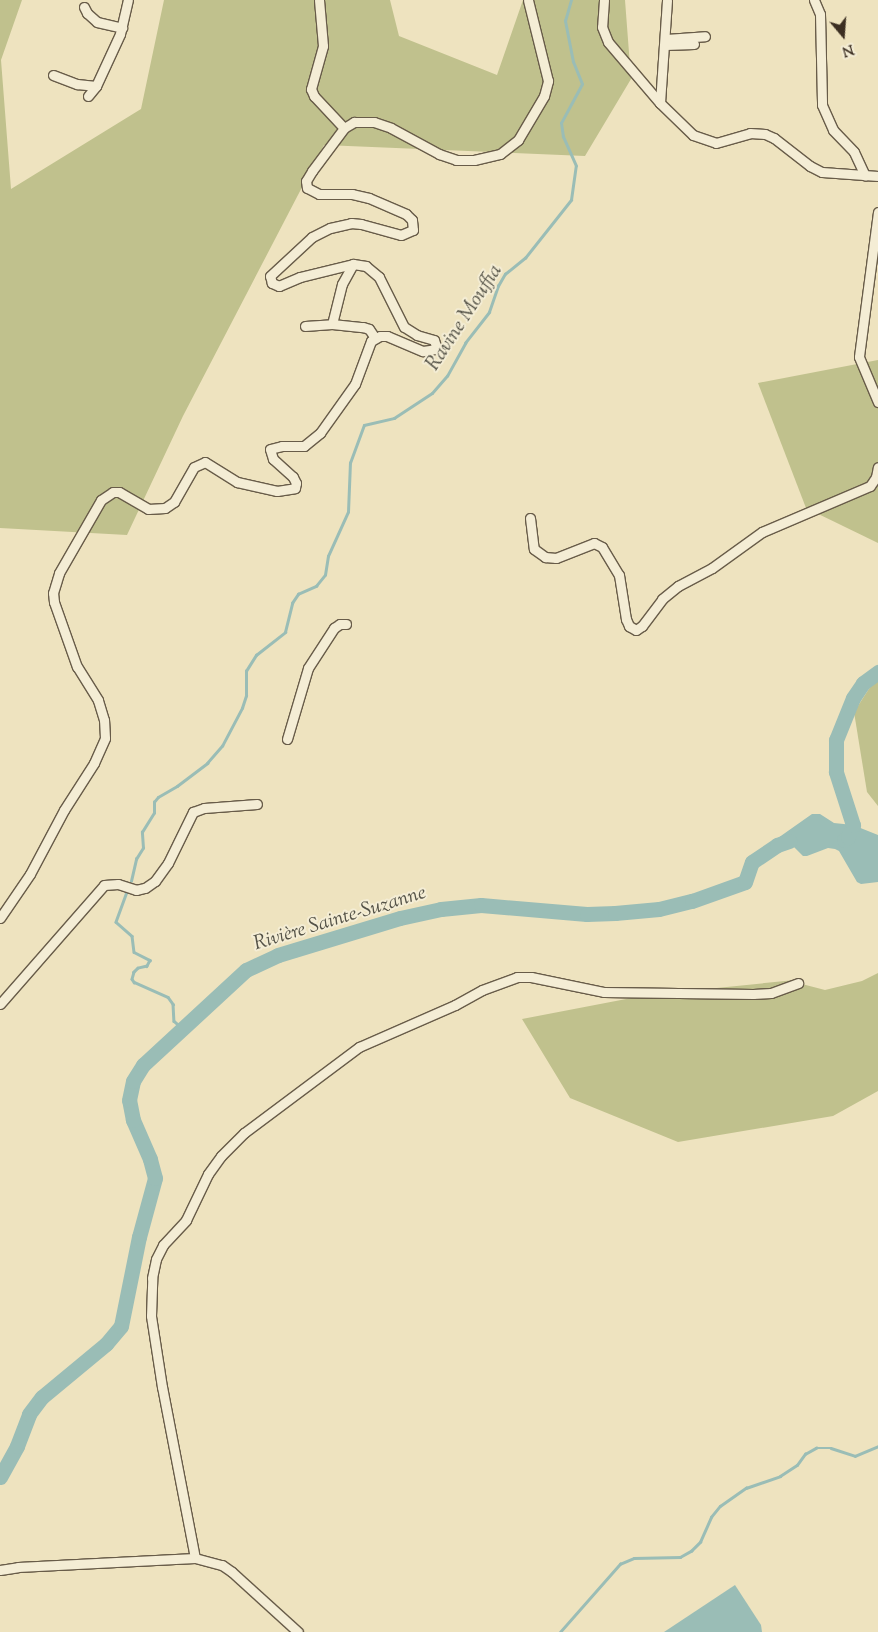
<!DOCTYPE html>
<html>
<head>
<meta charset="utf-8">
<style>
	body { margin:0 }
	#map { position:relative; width:878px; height:1632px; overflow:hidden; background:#eee3bf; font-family:"Sorts Mill Goudy",serif }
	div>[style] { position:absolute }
	.green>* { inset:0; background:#c0c18d }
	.water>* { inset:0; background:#9abdb6 }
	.stream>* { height:2.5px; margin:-1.25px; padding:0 1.25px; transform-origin:1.25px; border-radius:1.25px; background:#9abdb6 }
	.river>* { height:15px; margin:-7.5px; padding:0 7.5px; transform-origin:7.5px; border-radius:7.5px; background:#9abdb6 }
	.roads { filter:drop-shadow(1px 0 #685c49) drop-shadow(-1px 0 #685c49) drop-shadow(0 1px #685c49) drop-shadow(0 -1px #685c49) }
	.minor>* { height:9px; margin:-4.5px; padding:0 4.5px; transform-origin:4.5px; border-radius:4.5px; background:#f4edd5 }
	span { translate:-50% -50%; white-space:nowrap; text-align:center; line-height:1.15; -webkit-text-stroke:4px #f4edd5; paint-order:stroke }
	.water-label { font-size:20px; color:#545247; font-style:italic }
	.north { position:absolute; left:818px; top:10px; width:50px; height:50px; -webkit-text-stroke:4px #f4edd5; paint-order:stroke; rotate:162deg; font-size:14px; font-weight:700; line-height:20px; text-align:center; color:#3c2f22 }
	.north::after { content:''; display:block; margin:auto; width:18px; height:22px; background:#3c2f22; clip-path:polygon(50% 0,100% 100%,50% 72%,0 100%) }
</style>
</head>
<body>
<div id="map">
	<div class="green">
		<div style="clip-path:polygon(0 0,22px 0,1px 60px,11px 189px,141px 109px,164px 0,390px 0,399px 36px,497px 75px,523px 0,625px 0,631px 79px,585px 156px,324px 145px,183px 416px,127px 535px,0 528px)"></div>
		<div style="clip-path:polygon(878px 360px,878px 543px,806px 508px,758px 383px)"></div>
		<div style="clip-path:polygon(878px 675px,878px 806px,867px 792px,854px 712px)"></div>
		<div style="clip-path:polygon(878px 973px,878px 1091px,833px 1116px,678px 1142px,570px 1098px,522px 1019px,647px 995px,795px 980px,798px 983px,825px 990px,862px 981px)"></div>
	</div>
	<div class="water">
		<div style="clip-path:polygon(812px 814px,820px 814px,834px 823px,853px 825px,878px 835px,878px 882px,861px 884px,857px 882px,839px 851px,835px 849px,828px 848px,807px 856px,803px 856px,794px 847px,772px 850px,768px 845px)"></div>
		<div style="clip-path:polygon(735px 1585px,761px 1625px,762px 1632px,664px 1632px)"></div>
	</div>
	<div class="stream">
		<div style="left:131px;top:881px;width:23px;rotate:-77deg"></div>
		<div style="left:136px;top:859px;width:13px;rotate:-58deg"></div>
		<div style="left:143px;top:848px;width:16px;rotate:-94deg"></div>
		<div style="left:142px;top:832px;width:22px;rotate:-58deg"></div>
		<div style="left:154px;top:813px;width:11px;rotate:-90deg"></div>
		<div style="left:154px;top:802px;width:6px;rotate:-51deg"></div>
		<div style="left:158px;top:797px;width:22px;rotate:-30deg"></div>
		<div style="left:177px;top:786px;width:38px;rotate:-37deg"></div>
		<div style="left:207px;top:763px;width:23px;rotate:-49deg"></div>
		<div style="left:222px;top:746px;width:43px;rotate:-62.2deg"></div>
		<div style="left:242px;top:708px;width:13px;rotate:-72deg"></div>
		<div style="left:246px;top:696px;width:25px;rotate:-90deg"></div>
		<div style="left:246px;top:671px;width:19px;rotate:-58deg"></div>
		<div style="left:256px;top:655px;width:37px;rotate:-38deg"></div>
		<div style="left:285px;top:632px;width:30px;rotate:-76deg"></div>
		<div style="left:292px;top:603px;width:11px;rotate:-56deg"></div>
		<div style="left:298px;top:594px;width:20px;rotate:-24deg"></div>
		<div style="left:316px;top:586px;width:14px;rotate:-51deg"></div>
		<div style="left:325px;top:575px;width:19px;rotate:-81deg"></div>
		<div style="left:328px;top:556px;width:48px;rotate:-65.6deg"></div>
		<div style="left:348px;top:512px;width:49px;rotate:-87.7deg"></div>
		<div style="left:350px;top:463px;width:40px;rotate:-69.8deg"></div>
		<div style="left:364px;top:425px;width:31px;rotate:-13deg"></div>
		<div style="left:394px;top:418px;width:45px;rotate:-33.3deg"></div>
		<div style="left:432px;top:393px;width:23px;rotate:-49deg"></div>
		<div style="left:447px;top:376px;width:38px;rotate:-61deg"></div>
		<div style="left:465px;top:343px;width:39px;rotate:-52deg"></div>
		<div style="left:489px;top:312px;width:28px;rotate:-71deg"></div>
		<div style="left:498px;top:286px;width:14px;rotate:-60deg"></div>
		<div style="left:505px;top:274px;width:26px;rotate:-39deg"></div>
		<div style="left:525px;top:258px;width:74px;rotate:-51.6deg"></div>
		<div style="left:571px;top:200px;width:34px;rotate:-82deg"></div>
		<div style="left:576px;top:166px;width:32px;rotate:-114deg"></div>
		<div style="left:563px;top:137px;width:14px;rotate:-98deg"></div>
		<div style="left:561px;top:123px;width:44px;rotate:-61.7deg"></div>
		<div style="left:582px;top:84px;width:24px;rotate:-112deg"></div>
		<div style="left:573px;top:62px;width:42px;rotate:-101deg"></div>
		<div style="left:565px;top:21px;width:22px;rotate:-74deg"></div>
		<div style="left:128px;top:889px;width:35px;rotate:110deg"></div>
		<div style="left:116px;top:922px;width:21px;rotate:41deg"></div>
		<div style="left:132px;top:936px;width:16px;rotate:83deg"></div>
		<div style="left:134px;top:952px;width:18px;rotate:27deg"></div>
		<div style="left:150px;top:960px;width:7px;rotate:117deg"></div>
		<div style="left:147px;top:966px;width:9px;rotate:167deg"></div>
		<div style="left:138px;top:968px;width:6px;rotate:135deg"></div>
		<div style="left:134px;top:972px;width:7px;rotate:106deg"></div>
		<div style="left:132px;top:979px;width:4px;rotate:56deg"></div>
		<div style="left:134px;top:982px;width:37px;rotate:24deg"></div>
		<div style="left:168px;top:997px;width:9px;rotate:54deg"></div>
		<div style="left:173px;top:1004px;width:17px;rotate:87deg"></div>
		<div style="left:174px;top:1021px;width:9px;rotate:41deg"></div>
		<div style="left:560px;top:1632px;width:91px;rotate:-48.6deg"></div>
		<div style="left:620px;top:1564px;width:15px;rotate:-23deg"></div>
		<div style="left:634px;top:1558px;width:46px;rotate:-1.2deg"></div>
		<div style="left:680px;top:1557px;width:13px;rotate:-29deg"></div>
		<div style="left:691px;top:1551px;width:13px;rotate:-45deg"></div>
		<div style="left:700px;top:1542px;width:27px;rotate:-66deg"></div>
		<div style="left:711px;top:1517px;width:14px;rotate:-51deg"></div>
		<div style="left:720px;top:1506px;width:32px;rotate:-35deg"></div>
		<div style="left:746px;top:1488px;width:36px;rotate:-19deg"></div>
		<div style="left:780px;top:1476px;width:20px;rotate:-33deg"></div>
		<div style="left:797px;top:1465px;width:14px;rotate:-54deg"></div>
		<div style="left:805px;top:1454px;width:13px;rotate:-29deg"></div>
		<div style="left:816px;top:1448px;width:15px"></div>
		<div style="left:831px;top:1448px;width:25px;rotate:18deg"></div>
		<div style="left:855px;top:1456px;width:25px;rotate:-23deg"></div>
	</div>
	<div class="river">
		<div style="left:844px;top:840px;width:5px;rotate:-37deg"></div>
		<div style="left:848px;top:837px;width:13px;rotate:-67deg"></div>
		<div style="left:853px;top:825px;width:56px;rotate:-107.8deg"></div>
		<div style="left:836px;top:772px;width:32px;rotate:-90deg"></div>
		<div style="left:836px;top:740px;width:45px;rotate:-68deg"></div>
		<div style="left:853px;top:698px;width:18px;rotate:-56deg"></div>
		<div style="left:863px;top:683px;width:19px;rotate:-36deg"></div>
		<div style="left:0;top:1477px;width:35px;rotate:-61deg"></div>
		<div style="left:17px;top:1446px;width:34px;rotate:-69deg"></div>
		<div style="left:29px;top:1414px;width:21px;rotate:-53deg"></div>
		<div style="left:42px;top:1397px;width:83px;rotate:-39.6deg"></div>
		<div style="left:106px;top:1344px;width:23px;rotate:-50deg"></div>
		<div style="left:121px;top:1326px;width:91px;rotate:-78.6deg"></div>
		<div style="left:139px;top:1237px;width:61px;rotate:-74.8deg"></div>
		<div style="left:155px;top:1178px;width:20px;rotate:-105deg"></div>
		<div style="left:150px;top:1159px;width:43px;rotate:-113.6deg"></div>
		<div style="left:133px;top:1120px;width:20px;rotate:-101deg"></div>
		<div style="left:129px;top:1100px;width:19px;rotate:-78deg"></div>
		<div style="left:133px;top:1081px;width:19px;rotate:-58deg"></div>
		<div style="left:143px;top:1065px;width:140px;rotate:-42.7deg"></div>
		<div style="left:246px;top:970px;width:35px;rotate:-25deg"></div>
		<div style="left:278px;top:955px;width:127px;rotate:-16.9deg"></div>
		<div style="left:400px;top:918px;width:42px;rotate:-12.4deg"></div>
		<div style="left:441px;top:909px;width:40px;rotate:-5.7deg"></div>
		<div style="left:481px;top:905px;width:106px;rotate:4.9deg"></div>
		<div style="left:587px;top:914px;width:28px;rotate:-2deg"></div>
		<div style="left:615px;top:913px;width:44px;rotate:-5.2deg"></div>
		<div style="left:659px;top:909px;width:34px;rotate:-14deg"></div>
		<div style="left:692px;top:901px;width:56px;rotate:-19.7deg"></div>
		<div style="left:745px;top:882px;width:21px;rotate:-71deg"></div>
		<div style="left:752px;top:862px;width:30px;rotate:-34deg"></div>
		<div style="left:777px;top:845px;width:13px;rotate:-18deg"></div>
	</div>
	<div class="roads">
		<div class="minor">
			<div style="left:319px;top:0;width:46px;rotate:85deg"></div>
			<div style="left:323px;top:46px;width:45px;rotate:105.6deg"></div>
			<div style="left:311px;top:89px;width:8px;rotate:67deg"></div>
			<div style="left:314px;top:96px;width:44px;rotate:46.8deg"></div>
			<div style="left:604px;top:0;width:27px;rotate:94deg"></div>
			<div style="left:602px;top:27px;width:16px;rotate:68deg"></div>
			<div style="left:608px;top:42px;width:80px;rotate:49.6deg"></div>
			<div style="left:660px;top:103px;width:46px;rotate:44.1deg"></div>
			<div style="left:693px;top:135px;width:24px;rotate:19deg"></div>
			<div style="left:716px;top:143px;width:35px;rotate:-16deg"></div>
			<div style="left:750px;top:133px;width:15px;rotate:4deg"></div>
			<div style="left:765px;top:134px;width:10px;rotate:24deg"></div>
			<div style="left:774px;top:138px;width:46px;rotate:37.9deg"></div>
			<div style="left:810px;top:166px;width:13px;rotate:27deg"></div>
			<div style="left:822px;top:172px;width:56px;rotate:4.1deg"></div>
			<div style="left:814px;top:0;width:15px;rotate:67deg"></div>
			<div style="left:820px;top:14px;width:91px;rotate:88.7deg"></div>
			<div style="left:822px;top:105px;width:27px;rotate:66deg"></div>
			<div style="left:833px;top:130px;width:30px;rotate:46deg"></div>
			<div style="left:854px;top:152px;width:26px;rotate:65deg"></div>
			<div style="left:84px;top:7px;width:7px;rotate:63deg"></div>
			<div style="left:87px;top:13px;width:13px;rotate:42deg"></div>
			<div style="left:97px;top:22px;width:26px;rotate:13deg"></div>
			<div style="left:666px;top:39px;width:39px;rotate:-4deg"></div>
			<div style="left:665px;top:45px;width:29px;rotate:-2deg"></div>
			<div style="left:53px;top:75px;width:26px;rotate:21deg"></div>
			<div style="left:77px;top:84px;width:19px;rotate:6deg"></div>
			<div style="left:88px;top:96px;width:13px;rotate:-51deg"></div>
			<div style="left:96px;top:86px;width:57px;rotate:-65.2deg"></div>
			<div style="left:120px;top:34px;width:35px;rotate:-77deg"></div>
			<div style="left:660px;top:103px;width:103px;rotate:-86.1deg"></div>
			<div style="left:878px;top:212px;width:146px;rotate:97.5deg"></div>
			<div style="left:859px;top:357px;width:49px;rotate:67.1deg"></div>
			<div style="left:332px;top:324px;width:41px;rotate:-76deg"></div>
			<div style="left:342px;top:284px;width:23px;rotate:-61deg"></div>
			<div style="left:305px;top:326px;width:27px;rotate:-4deg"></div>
			<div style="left:332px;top:324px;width:31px;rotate:6deg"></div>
			<div style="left:363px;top:327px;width:6px;rotate:18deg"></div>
			<div style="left:369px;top:329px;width:11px;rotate:56deg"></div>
			<div style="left:530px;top:518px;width:31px;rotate:83deg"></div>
			<div style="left:534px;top:549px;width:14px;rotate:36deg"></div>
			<div style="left:545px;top:557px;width:11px;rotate:5deg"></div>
			<div style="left:556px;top:558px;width:41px;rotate:-21.5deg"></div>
			<div style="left:594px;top:543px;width:9px;rotate:27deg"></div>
			<div style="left:602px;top:547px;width:33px;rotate:59deg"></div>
			<div style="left:619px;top:575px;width:45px;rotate:81deg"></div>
			<div style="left:626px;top:619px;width:8px;rotate:67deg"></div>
			<div style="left:629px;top:626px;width:8px;rotate:30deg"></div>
			<div style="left:636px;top:630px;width:7px;rotate:-34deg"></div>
			<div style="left:642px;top:626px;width:34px;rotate:-53deg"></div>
			<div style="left:662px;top:599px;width:21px;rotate:-39deg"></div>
			<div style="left:678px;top:586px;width:38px;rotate:-28deg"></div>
			<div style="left:712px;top:568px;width:62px;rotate:-35.8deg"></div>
			<div style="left:762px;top:532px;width:117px;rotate:-23.1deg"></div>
			<div style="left:870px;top:486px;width:11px;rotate:-56deg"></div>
			<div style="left:876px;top:477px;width:10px;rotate:-79deg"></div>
			<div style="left:287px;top:739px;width:74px;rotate:-73.5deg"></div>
			<div style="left:308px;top:668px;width:48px;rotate:-57deg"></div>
			<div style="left:334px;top:628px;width:7px;rotate:-34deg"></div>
			<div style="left:340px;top:624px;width:6px"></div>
			<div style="left:0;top:918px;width:53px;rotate:-55.7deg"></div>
			<div style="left:30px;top:874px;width:72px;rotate:-62deg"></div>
			<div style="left:64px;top:810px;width:56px;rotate:-57.4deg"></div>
			<div style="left:94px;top:763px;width:27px;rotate:-66deg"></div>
			<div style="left:105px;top:738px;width:18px;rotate:-93deg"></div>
			<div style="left:104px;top:720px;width:21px;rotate:-107deg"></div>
			<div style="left:98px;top:700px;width:39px;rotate:-122deg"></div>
			<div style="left:77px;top:667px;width:69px;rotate:-109.5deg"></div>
			<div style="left:54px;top:602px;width:9px;rotate:-96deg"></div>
			<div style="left:53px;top:593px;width:21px;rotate:-73deg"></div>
			<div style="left:59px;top:573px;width:84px;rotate:-60.1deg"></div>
			<div style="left:101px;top:500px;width:14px;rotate:-34deg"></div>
			<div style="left:113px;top:492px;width:6px"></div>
			<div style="left:119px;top:492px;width:34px;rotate:30deg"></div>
			<div style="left:148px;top:509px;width:17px;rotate:-3deg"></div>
			<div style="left:165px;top:508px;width:11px;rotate:-34deg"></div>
			<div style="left:174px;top:502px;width:40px;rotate:-60.3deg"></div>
			<div style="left:194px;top:467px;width:12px;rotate:-24deg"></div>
			<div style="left:205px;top:462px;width:38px;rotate:32deg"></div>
			<div style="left:237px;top:482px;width:41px;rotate:12.7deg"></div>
			<div style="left:277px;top:491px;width:18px;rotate:-9deg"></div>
			<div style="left:295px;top:488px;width:5px;rotate:-79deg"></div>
			<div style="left:296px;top:483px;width:7px;rotate:-117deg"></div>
			<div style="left:293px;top:477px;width:27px;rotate:-138deg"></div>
			<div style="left:273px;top:459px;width:10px;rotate:-107deg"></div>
			<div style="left:270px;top:449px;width:12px;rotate:-14deg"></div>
			<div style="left:282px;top:446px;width:22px"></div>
			<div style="left:304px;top:446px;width:21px;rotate:-39deg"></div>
			<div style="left:320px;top:433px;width:60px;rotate:-54.5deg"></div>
			<div style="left:355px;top:384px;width:46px;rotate:-69.6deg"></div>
			<div style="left:371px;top:341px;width:10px;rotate:-29deg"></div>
			<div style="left:380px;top:336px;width:7px"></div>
			<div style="left:387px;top:336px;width:39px;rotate:23deg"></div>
			<div style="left:423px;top:351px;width:12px;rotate:-9deg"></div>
			<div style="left:435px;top:349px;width:3px;rotate:-72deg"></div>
			<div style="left:436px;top:346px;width:6px;rotate:-108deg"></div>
			<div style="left:434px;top:340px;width:18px;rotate:-164deg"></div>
			<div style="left:417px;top:335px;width:15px;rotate:-148deg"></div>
			<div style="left:404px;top:327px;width:56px;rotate:-116.6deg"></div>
			<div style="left:379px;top:277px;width:17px;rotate:-140deg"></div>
			<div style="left:366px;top:266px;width:13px;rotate:-171deg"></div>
			<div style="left:353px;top:264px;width:55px;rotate:166.2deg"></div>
			<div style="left:300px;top:277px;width:23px;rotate:157deg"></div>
			<div style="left:279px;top:286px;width:8px;rotate:-157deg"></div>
			<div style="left:272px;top:283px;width:7px;rotate:-106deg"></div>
			<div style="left:270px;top:276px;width:57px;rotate:-42.9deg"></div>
			<div style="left:312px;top:237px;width:20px;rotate:-27deg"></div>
			<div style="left:330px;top:228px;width:22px;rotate:-13deg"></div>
			<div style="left:351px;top:223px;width:10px;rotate:6deg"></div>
			<div style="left:361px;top:224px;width:41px;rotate:15.4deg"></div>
			<div style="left:401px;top:235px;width:13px;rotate:-23deg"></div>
			<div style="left:413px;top:230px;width:10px;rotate:-96deg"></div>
			<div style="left:412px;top:220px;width:8px;rotate:-135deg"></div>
			<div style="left:406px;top:214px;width:40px;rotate:-156.6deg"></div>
			<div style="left:369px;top:198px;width:17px;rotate:-167deg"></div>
			<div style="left:352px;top:194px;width:33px;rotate:180deg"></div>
			<div style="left:319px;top:194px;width:13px;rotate:-153deg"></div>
			<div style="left:307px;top:188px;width:7px;rotate:-98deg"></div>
			<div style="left:306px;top:181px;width:12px;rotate:-59deg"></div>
			<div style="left:312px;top:171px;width:54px;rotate:-53.3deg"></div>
			<div style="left:344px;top:128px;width:12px;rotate:-31deg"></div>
			<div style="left:354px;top:122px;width:20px"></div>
			<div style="left:374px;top:122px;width:18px;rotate:19deg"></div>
			<div style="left:391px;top:128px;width:55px;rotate:28.4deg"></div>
			<div style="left:439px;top:154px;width:18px;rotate:19deg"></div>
			<div style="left:456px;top:160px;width:18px"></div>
			<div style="left:474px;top:160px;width:27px;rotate:-13deg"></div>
			<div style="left:500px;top:154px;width:23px;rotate:-38deg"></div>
			<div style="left:518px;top:140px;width:51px;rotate:-59.4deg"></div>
			<div style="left:544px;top:96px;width:16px;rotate:-75deg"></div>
			<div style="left:548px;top:81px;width:83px;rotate:-103.9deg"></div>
			<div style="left:0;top:1004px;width:158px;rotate:-48.8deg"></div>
			<div style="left:104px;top:885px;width:14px;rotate:-4deg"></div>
			<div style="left:118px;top:884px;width:19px;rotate:18deg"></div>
			<div style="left:136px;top:890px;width:9px;rotate:-13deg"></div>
			<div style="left:145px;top:888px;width:12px;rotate:-35deg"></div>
			<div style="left:155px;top:881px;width:22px;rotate:-54deg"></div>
			<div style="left:168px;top:863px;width:57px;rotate:-63.9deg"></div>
			<div style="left:193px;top:812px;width:12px;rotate:-20deg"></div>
			<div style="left:204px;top:808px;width:53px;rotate:-4.3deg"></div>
			<div style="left:195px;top:1558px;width:174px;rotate:-100.9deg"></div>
			<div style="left:162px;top:1387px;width:72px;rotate:-98.8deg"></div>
			<div style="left:151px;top:1316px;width:38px;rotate:-88deg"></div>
			<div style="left:152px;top:1278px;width:19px;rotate:-78deg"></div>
			<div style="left:156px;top:1259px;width:16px;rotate:-63deg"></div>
			<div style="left:163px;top:1245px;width:34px;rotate:-47deg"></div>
			<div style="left:186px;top:1220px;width:51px;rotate:-64.4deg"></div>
			<div style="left:208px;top:1174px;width:22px;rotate:-54deg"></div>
			<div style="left:221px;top:1156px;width:33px;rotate:-45deg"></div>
			<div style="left:244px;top:1133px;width:144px;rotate:-36.8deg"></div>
			<div style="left:359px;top:1047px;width:105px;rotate:-23.6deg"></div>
			<div style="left:455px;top:1005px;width:31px;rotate:-29deg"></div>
			<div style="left:482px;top:990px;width:37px;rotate:-20deg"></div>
			<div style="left:517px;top:977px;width:14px"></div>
			<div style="left:531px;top:977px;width:75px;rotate:11.6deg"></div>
			<div style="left:604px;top:992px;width:149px;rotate:0.8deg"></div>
			<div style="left:753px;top:994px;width:18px;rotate:-3deg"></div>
			<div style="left:771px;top:993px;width:29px;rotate:-20deg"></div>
			<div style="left:0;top:1570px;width:18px;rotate:-9deg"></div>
			<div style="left:18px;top:1567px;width:177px;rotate:-2.9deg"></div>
			<div style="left:195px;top:1558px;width:28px;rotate:15deg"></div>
			<div style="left:222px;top:1565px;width:12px;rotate:35deg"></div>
			<div style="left:232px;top:1572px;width:89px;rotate:42.3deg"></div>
		</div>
	</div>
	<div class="water-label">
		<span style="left:465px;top:318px;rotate:-57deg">Ravine Mouffia</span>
		<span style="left:340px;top:919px;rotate:-17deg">Rivière Sainte-Suzanne</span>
	</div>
	<div class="north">N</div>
</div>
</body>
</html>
